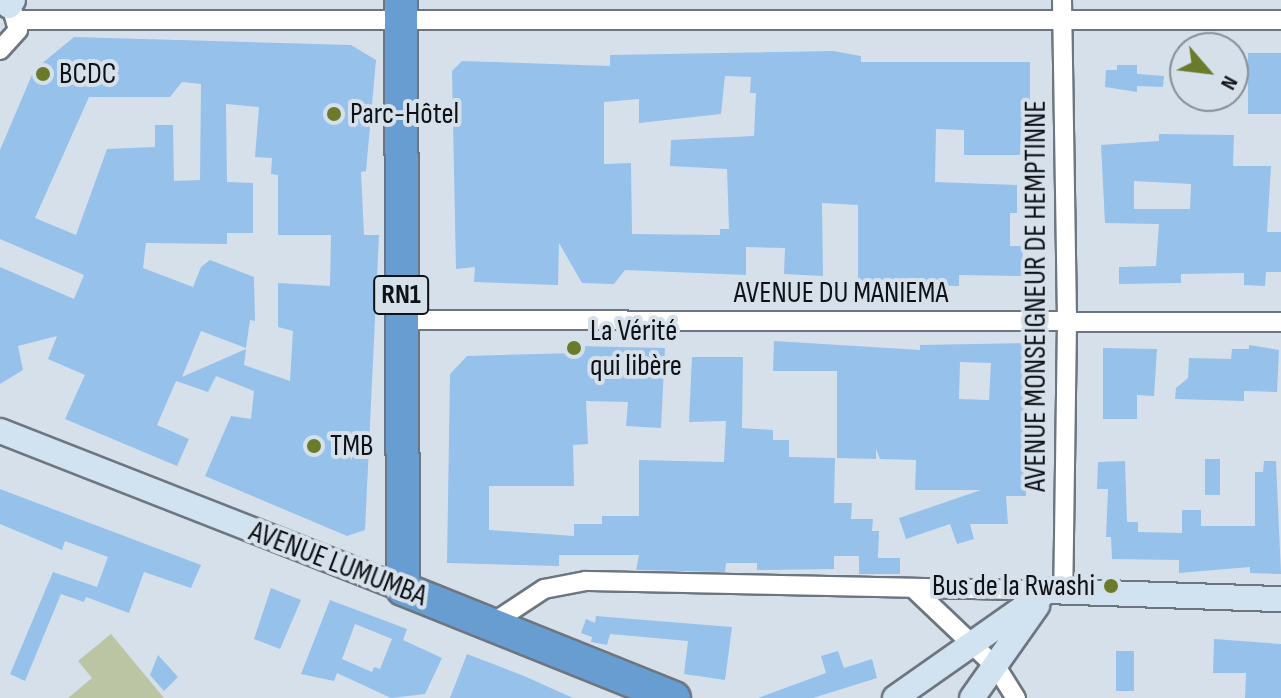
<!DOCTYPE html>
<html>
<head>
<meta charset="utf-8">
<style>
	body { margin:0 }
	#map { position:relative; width:1281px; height:698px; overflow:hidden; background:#d6e0eb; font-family:"Sofia Sans Condensed",sans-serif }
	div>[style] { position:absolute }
	.green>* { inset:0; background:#bbc5a3 }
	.building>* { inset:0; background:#96c1eb; transform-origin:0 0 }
	.roads { filter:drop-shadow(2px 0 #6d7680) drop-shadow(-2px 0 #6d7680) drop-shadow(0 2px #6d7680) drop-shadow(0 -2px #6d7680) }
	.street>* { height:18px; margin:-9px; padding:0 9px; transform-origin:9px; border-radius:9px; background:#fff }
	.secondary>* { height:24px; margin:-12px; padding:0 12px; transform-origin:12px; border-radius:12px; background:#d1e2f1 }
	.highway>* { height:32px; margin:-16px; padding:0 16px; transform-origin:16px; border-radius:16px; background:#679dd1 }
	.dots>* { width:22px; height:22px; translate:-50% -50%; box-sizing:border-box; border:4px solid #d6e0eb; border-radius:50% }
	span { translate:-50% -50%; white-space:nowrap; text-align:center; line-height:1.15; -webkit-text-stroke:8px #d6e0eb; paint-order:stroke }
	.shield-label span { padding:2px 6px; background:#d6e0eb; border:2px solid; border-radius:6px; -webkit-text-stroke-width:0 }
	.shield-label { font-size:28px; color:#0e1115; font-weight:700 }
	.poi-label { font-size:30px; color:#0e1115 }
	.left { translate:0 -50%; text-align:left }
	.right { translate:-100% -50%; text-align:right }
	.street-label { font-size:30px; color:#0e1115 }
	.north { position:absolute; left:1169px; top:32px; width:80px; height:80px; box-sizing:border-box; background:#d6e0eb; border:2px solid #868d95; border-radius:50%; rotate:118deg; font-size:22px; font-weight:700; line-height:32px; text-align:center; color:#0e1115 }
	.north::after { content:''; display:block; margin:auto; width:28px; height:36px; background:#6a7c2c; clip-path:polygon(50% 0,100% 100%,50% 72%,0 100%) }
</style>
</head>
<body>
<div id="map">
	<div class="green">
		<div style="clip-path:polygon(111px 634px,164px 698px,68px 698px,92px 678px,78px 661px)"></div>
	</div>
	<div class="building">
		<div style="clip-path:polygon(evenodd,74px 37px,351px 45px,376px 60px,366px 171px,361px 172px,364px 235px,379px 235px,365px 530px,347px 536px,205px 476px,231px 416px,251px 419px,254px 391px,216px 376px,208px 392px,176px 381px,157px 425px,189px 439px,177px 466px,65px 419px,85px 375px,48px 359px,57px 336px,18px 346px,23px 370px,0 384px,0 267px,74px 299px,84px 275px,0 239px,0 150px,34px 70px,74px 37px,182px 82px,201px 84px,200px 180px,174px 181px,173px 125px,155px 125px,155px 147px,107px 149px,76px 235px,35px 218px,89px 97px,170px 97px,182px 82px,74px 37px,226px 104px,259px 107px,255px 157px,272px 158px,271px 174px,278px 175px,278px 235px,331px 235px,330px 286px,278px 283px,278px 327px,293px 331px,290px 381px,244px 365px,246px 349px,182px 377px,201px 331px,246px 348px,250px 320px,255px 321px,254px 277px,210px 260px,201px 267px,193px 287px,143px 268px,146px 243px,227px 244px,227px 233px,253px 233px,253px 183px,227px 182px,226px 104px)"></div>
		<div style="clip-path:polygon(evenodd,833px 51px,861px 56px,861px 62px,1030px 62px,1030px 129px,1021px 130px,1020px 155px,964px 155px,964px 130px,936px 129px,935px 182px,1017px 185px,1017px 213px,1010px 213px,1010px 246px,1023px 246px,1022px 276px,959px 275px,959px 286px,858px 284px,858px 205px,822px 203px,823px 276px,784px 274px,785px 248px,746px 247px,746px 275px,625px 270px,614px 284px,582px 283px,559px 243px,558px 285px,474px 282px,475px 267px,456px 269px,452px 71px,462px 61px,610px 66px,610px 55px,833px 51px,725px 76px,751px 77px,750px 93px,756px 93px,754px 136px,671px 140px,670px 166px,727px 169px,729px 229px,720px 229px,720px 235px,632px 234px,631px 163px,604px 164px,604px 102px,639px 99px,639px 123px,721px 114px,725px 76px)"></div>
		<div style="left:1281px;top:53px;width:61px;height:33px;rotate:90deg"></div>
		<div style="clip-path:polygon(1117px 65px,1137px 65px,1137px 74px,1164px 76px,1163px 87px,1137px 86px,1137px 92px,1105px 87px,1106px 70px,1117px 70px)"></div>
		<div style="clip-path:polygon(evenodd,1159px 134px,1234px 135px,1233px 166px,1271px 166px,1267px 232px,1281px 232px,1281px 272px,1266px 272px,1265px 286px,1244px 285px,1244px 273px,1181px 274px,1181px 283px,1119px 284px,1119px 267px,1156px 266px,1159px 224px,1105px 223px,1101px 145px,1159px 141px,1159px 134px,1134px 181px,1191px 184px,1190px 209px,1134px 209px,1134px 181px)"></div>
		<div style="clip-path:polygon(evenodd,774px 341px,920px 350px,920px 345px,1027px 343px,1026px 496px,1006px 496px,1008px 524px,970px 524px,974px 539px,957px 544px,950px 524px,906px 539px,899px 518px,981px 490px,915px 490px,916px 460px,880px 459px,876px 449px,876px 459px,837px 458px,837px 371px,773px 371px,774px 341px,960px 362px,991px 363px,989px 400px,959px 399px,960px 362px)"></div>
		<div style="clip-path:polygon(1249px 345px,1279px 350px,1277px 392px,1244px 391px,1244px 401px,1175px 399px,1176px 388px,1188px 378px,1189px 358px,1231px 359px,1232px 349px,1249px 349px)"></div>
		<div style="clip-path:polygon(577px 346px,665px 348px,661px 428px,626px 426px,628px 402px,586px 401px,588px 444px,573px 445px,574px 486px,489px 486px,489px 530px,574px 536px,574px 524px,602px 524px,602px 516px,639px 516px,639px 460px,724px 462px,726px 421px,689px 422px,692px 357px,743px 357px,742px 428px,773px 430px,773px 440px,789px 440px,789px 457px,835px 458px,834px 503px,852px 503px,851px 519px,873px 519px,872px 531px,879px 531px,878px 558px,900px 558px,900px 574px,859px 574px,859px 556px,834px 556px,834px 569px,757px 570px,757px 563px,726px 563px,725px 572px,636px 570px,639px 555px,559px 555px,559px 566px,447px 563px,450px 374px,467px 356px,576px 353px)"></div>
		<div style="clip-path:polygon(1103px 348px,1157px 349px,1154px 396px,1137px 395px,1137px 419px,1103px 419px)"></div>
		<div style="left:1205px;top:459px;width:15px;height:36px"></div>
		<div style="clip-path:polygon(1125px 461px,1127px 522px,1138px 522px,1138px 532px,1182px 533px,1182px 510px,1201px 510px,1201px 526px,1255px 526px,1255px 472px,1263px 472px,1264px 461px,1276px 461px,1281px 574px,1250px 573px,1250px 567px,1179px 573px,1179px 560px,1112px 559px,1111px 537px,1106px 537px,1108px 489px,1097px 489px,1098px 462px)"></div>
		<div style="clip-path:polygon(0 489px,201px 565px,191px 588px,144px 572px,129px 613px,86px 597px,84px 602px,61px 594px,25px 681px,10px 674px,53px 572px,97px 587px,108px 557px,65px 541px,62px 550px,0 524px)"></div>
		<div style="clip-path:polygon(271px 588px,301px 600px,280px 649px,254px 639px)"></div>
		<div style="clip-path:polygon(evenodd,330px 600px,407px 629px,403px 640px,442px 658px,425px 694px,391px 698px,337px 673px,334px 681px,301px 674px,330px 600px,355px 624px,392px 639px,380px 669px,374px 667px,372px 672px,342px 659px,355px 624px)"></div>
		<div style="clip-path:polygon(596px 616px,732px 627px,725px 680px,684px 674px,688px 641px,610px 634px,607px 645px,591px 642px,592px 637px,581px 633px,586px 619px,595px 623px)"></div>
		<div style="clip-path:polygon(1214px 639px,1281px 644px,1281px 698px,1245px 698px,1246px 673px,1213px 673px)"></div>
		<div style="clip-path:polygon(838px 651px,844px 668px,872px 659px,877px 678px,813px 698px,758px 698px,826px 673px,821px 656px)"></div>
		<div style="left:1116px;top:651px;width:18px;height:40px"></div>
		<div style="clip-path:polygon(467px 654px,524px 676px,573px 698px,450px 698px)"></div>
		<div style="clip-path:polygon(158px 655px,178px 677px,164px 691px,150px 675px)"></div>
	</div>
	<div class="roads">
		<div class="street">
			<div style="left:1062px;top:0;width:322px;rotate:89.1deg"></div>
			<div style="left:1067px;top:322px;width:270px;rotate:90.8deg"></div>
			<div style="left:18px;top:20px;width:1263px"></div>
			<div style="left:0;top:50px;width:27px;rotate:-48deg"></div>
			<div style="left:18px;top:30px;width:22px;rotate:-106deg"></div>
			<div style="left:401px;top:320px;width:880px;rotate:0.13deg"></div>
			<div style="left:914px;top:589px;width:115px;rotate:43.6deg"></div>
			<div style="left:997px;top:668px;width:36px;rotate:58deg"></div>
			<div style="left:491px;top:624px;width:64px;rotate:-33.4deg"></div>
			<div style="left:544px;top:589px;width:43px;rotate:-10.8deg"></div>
			<div style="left:586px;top:581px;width:461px;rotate:1.2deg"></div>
		</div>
		<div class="secondary">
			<div style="left:9px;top:6px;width:7px;rotate:-56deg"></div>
			<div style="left:0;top:431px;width:433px;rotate:21.4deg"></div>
			<div style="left:895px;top:698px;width:186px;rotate:-35.1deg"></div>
			<div style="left:1047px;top:591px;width:234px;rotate:2deg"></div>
			<div style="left:972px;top:698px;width:113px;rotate:-54.8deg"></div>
		</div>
		<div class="highway">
			<div style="left:401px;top:0;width:589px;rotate:89.81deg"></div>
			<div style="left:403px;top:589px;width:292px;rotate:21.9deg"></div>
		</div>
	</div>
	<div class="dots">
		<div style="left:43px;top:74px;background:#6a7c2c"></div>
		<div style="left:334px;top:114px;background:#6a7c2c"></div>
		<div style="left:574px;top:348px;background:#6a7c2c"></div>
		<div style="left:314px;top:446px;background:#6a7c2c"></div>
		<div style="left:1111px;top:586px;background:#6a7c2c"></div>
	</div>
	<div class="shield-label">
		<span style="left:401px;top:295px">RN1</span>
	</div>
	<div class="poi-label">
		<span class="left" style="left:59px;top:74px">BCDC</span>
		<span class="left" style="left:350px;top:114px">Parc-Hôtel</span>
		<span class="left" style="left:590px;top:348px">La Vérité<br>qui libère</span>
		<span class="left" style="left:330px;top:446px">TMB</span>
		<span class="right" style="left:1095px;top:586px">Bus de la Rwashi</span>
	</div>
	<div class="street-label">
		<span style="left:841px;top:293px">AVENUE DU MANIEMA</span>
		<span style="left:1036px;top:296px;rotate:-90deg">AVENUE MONSEIGNEUR DE HEMPTINNE</span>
		<span style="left:338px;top:564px;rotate:21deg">AVENUE LUMUMBA</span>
	</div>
	<div class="north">N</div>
</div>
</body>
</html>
